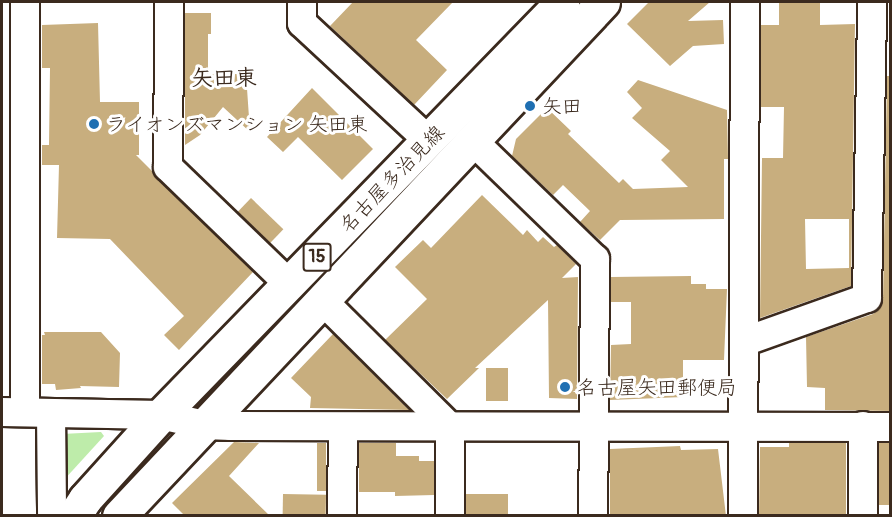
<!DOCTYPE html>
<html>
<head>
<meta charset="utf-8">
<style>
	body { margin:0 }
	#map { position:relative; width:892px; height:517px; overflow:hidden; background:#fff; font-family:Pangolin,"Klee One",sans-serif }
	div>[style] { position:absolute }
	.green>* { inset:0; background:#beecaa }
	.building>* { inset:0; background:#c8ae7e; transform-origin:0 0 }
	.roads { filter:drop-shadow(2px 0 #3b2a1e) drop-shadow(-2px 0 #3b2a1e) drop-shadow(0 2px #3b2a1e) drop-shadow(0 -2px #3b2a1e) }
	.minor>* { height:28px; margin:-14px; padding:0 14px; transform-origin:14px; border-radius:14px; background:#fff }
	.major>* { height:33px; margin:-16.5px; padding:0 16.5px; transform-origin:16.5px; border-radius:16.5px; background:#fff }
	.dots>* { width:16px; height:16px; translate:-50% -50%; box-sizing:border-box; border:3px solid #fff; border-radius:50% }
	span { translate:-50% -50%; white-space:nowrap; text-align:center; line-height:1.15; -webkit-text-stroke:6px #fff; paint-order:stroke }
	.shield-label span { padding:2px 4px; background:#fff; border:2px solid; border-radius:4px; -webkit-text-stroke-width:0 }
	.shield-label { font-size:18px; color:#3b2a1e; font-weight:700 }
	.poi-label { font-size:20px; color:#3b2a1e }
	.left { translate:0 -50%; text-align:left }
	.street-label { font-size:20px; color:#3b2a1e }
	.quarter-label { font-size:22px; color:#3b2a1e; font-weight:700 }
	.frame { position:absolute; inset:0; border:3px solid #3b2a1e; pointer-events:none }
</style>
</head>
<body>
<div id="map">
	<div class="green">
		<div style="clip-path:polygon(101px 432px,104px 436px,62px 482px,62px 434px)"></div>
	</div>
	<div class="building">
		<div style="clip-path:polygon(353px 2px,453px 2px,416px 40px,447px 70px,414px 105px,330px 26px)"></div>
		<div style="clip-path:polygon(649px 2px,710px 2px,688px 21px,723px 20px,724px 44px,693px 46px,670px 66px,627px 24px)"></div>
		<div style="clip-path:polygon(evenodd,779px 2px,820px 2px,820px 25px,855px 24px,851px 286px,760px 318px,762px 158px,783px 158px,784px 107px,761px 107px,761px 25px,779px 25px,779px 2px,805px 219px,849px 219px,849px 268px,806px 269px,805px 219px)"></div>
		<div style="clip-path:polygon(185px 13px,211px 13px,211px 34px,208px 34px,208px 74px,246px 74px,250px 132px,223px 107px,200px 135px,185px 145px)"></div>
		<div style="clip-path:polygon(98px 23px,100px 102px,139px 102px,139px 155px,136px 155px,253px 272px,179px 350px,164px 335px,184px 316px,110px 239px,57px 238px,59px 165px,42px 165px,42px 145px,49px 145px,50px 68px,42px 68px,42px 25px)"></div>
		<div style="clip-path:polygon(887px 76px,891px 76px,891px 411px,825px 410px,825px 388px,807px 387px,806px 337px,873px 314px,880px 308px,883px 299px)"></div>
		<div style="clip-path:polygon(638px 80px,727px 110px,728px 159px,724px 159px,724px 219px,620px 220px,600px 240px,580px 222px,590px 211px,563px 185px,553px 195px,512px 156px,516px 139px,547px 108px,571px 131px,568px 134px,619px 183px,623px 179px,633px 189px,688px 187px,661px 160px,670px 151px,632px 118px,642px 108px,627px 92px)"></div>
		<div style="clip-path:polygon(312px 88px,373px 149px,342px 180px,298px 137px,283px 152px,267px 137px)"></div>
		<div style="clip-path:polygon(482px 195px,523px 235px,527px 230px,538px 242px,543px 237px,554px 247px,557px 245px,576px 264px,562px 278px,578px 277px,577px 399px,549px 398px,548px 300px,475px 368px,479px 368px,447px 399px,385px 340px,427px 299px,395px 267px,423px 240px,431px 248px)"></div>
		<div style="left:251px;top:198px;width:45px;height:19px;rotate:44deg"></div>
		<div style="clip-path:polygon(691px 276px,691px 284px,706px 284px,706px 289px,727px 289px,724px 360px,683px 360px,683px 397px,610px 400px,611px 345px,631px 344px,631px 302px,611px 302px,611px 277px)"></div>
		<div style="clip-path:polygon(44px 332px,101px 332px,120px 353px,119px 387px,80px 386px,81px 388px,56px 390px,55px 384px,42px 384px,42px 335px,45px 335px)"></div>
		<div style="clip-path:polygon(333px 334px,409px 410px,310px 408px,311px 397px,291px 378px)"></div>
		<div style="left:486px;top:368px;width:22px;height:33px"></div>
		<div style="clip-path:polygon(234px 442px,259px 443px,229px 476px,270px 516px,185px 516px,172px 503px)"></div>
		<div style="left:317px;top:443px;width:9px;height:48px"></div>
		<div style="clip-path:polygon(359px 443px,396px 443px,396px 456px,419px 456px,419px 461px,434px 461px,434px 495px,395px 496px,395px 492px,359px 492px)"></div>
		<div style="clip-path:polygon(789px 443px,846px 443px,846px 516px,759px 516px,760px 447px,789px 447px)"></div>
		<div style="left:879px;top:443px;width:12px;height:62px"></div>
		<div style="clip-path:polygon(680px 446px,681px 450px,718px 449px,726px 516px,610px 516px,610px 449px)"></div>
		<div style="left:283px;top:494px;width:43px;height:22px;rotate:1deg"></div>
		<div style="left:466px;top:494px;width:42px;height:22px"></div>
	</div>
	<div class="roads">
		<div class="minor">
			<div style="left:169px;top:2px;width:165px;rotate:90.3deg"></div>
			<div style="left:168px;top:167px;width:170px;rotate:44deg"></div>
			<div style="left:302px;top:2px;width:21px;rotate:90deg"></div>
			<div style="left:302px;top:23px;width:173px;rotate:42.9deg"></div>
			<div style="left:472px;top:140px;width:171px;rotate:44.1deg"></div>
			<div style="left:595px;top:259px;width:257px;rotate:90.4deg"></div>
			<div style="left:322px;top:300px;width:180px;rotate:44.8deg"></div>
			<div style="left:450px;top:427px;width:89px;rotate:90deg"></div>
			<div style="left:746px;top:341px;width:128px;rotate:-19.6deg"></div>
			<div style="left:867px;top:298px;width:296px;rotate:-89deg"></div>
			<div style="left:2px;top:412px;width:159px;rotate:1.1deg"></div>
			<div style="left:161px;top:415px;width:44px;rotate:13.1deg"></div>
			<div style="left:204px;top:425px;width:27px;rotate:2deg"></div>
			<div style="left:231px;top:426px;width:659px;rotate:0.09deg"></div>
			<div style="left:25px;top:412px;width:410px;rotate:-90deg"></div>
			<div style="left:51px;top:413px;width:103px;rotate:89.4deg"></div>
			<div style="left:342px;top:516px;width:89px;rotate:-89.4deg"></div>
			<div style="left:743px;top:516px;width:514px;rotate:-89.78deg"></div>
			<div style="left:863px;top:516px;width:90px;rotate:-90deg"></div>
		</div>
		<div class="major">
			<div style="left:74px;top:516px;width:20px;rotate:-57deg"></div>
			<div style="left:85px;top:499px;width:113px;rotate:-47.9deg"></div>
			<div style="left:161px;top:415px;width:576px;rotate:-45.84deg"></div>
			<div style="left:119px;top:516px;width:706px;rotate:-46.72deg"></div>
		</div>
	</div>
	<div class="dots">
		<div style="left:530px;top:106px;background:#1f6fb2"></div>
		<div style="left:94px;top:124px;background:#1f6fb2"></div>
		<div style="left:565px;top:387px;background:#1f6fb2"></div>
	</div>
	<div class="shield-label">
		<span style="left:317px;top:257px">15</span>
	</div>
	<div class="poi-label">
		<span class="left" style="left:542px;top:106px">矢田</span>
		<span class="left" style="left:106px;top:124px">ライオンズマンション 矢田東</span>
		<span class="left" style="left:577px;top:387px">名古屋矢田郵便局</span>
	</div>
	<div class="street-label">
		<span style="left:392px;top:179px;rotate:-46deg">名古屋多治見線</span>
	</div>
	<div class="quarter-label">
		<span style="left:224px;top:79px">矢田東</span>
	</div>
	<div class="frame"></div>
</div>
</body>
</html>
